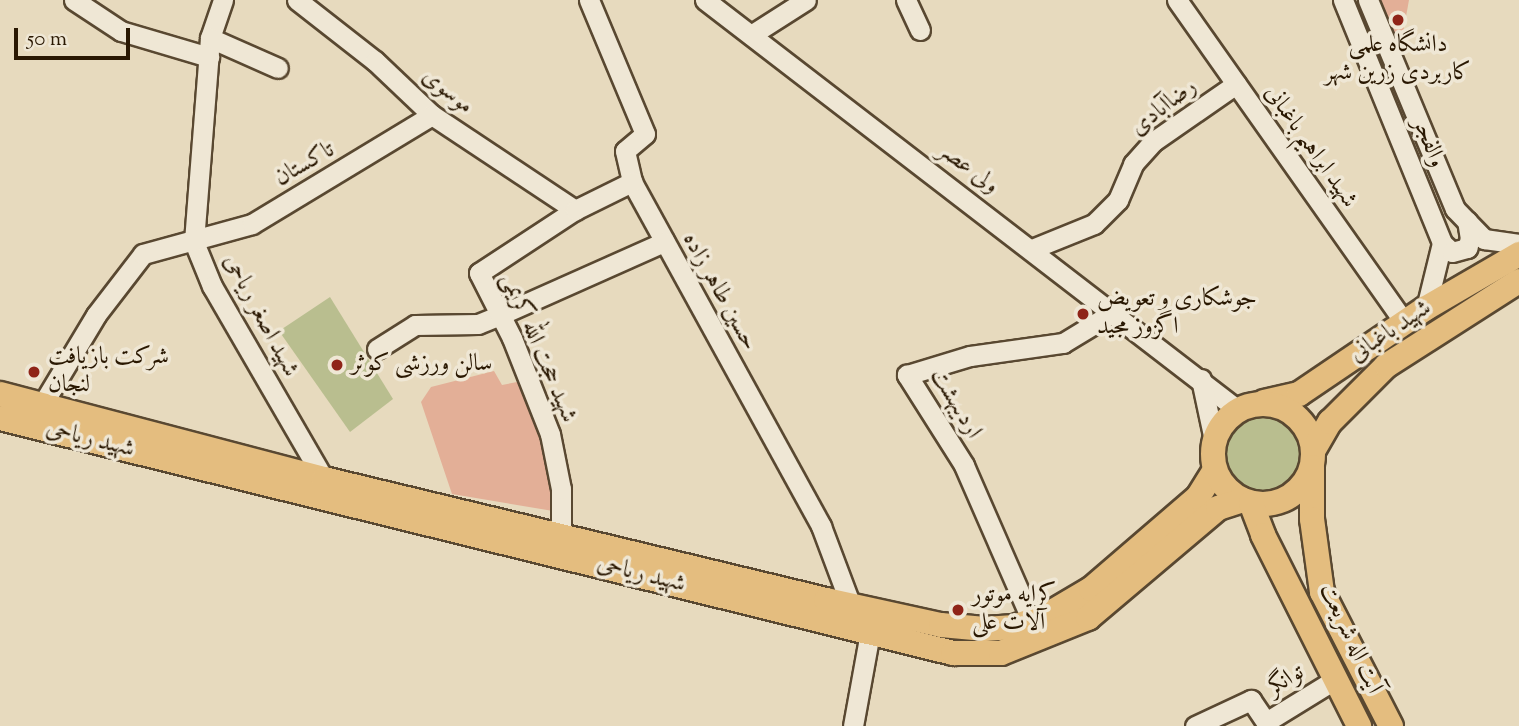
<!DOCTYPE html>
<html>
<head>
<meta charset="utf-8">
<style>
	body { margin:0 }
	#map { position:relative; width:1519px; height:726px; overflow:hidden; background:#e7dabe; font-family:"Sorts Mill Goudy",Amiri,serif }
	div>[style] { position:absolute }
	.green>* { inset:0; background:#b9be8f }
	.round { border-radius:50% }
	.building>* { inset:0; background:#e3af97 }
	.roads { filter:drop-shadow(2px 0 #594831) drop-shadow(-2px 0 #594831) drop-shadow(0 2px #594831) drop-shadow(0 -2px #594831) }
	.minor>* { height:19px; margin:-9.5px; padding:0 9.5px; transform-origin:9.5px; border-radius:9.5px; background:#efe7d5 }
	.major>* { height:24px; margin:-12px; padding:0 12px; transform-origin:12px; border-radius:12px; background:#e4bd7f }
	.major>.ring { margin:-12px; padding:0; box-sizing:content-box; background:none; border:24px solid #e4bd7f; border-radius:50% }
	.dots>* { width:19px; height:19px; translate:-50% -50%; box-sizing:border-box; border:4px solid #efe7d5; border-radius:50% }
	span { translate:-50% -50%; white-space:nowrap; text-align:center; line-height:1.15; -webkit-text-stroke:7px #efe7d5; paint-order:stroke }
	.poi-label { font-size:24px; color:#2a1802 }
	.left { translate:0 -50%; text-align:left }
	.street-label { font-size:24px; color:#2a1802 }
	.scale { position:absolute; left:14px; top:28px; width:116px; height:32px; box-sizing:border-box; border:4px solid #2a1802; border-top:0; padding-left:9px; font-size:21px; line-height:24px; white-space:nowrap; color:#2a1802; -webkit-text-stroke:5px #efe7d5; paint-order:stroke }
</style>
</head>
<body>
<div id="map">
	<div class="green">
		<div style="clip-path:polygon(330px 297px,393px 399px,350px 432px,279px 331px)"></div>
		<div class="round" style="left:1223px;top:412px;width:82px;height:82px"></div>
	</div>
	<div class="building">
		<div style="clip-path:polygon(1376px 0,1409px 0,1403px 33px,1389px 34px)"></div>
		<div style="clip-path:polygon(494px 371px,502px 385px,522px 381px,547px 442px,553px 511px,452px 494px,421px 402px,431px 387px)"></div>
	</div>
	<div class="roads">
		<div class="minor">
			<div style="left:74px;top:0;width:56px;rotate:33.4deg"></div>
			<div style="left:121px;top:31px;width:92px;rotate:16.5deg"></div>
			<div style="left:223px;top:0;width:40px;rotate:108.9deg"></div>
			<div style="left:210px;top:38px;width:205px;rotate:94.5deg"></div>
			<div style="left:194px;top:242px;width:48px;rotate:67.8deg"></div>
			<div style="left:212px;top:286px;width:223px;rotate:59.9deg"></div>
			<div style="left:297px;top:0;width:99px;rotate:38deg"></div>
			<div style="left:375px;top:61px;width:79px;rotate:43.5deg"></div>
			<div style="left:432px;top:115px;width:172px;rotate:33.6deg"></div>
			<div style="left:589px;top:0;width:145px;rotate:67.3deg"></div>
			<div style="left:645px;top:134px;width:26px;rotate:140deg"></div>
			<div style="left:625px;top:151px;width:32px;rotate:77deg"></div>
			<div style="left:632px;top:182px;width:393px;rotate:61.2deg"></div>
			<div style="left:821px;top:526px;width:85px;rotate:69.4deg"></div>
			<div style="left:705px;top:0;width:672px;rotate:37.57deg"></div>
			<div style="left:906px;top:0;width:33px;rotate:65deg"></div>
			<div style="left:1177px;top:0;width:394px;rotate:54.8deg"></div>
			<div style="left:1343px;top:0;width:262px;rotate:67.8deg"></div>
			<div style="left:1442px;top:243px;width:67px;rotate:103.8deg"></div>
			<div style="left:1368px;top:0;width:226px;rotate:67.4deg"></div>
			<div style="left:1455px;top:209px;width:42px;rotate:46deg"></div>
			<div style="left:1484px;top:239px;width:35px;rotate:8deg"></div>
			<div style="left:751px;top:35px;width:65px;rotate:-32.5deg"></div>
			<div style="left:210px;top:38px;width:74px;rotate:23.8deg"></div>
			<div style="left:1442px;top:243px;width:13px;rotate:42deg"></div>
			<div style="left:1452px;top:252px;width:16px;rotate:-15deg"></div>
			<div style="left:1467px;top:248px;width:9px;rotate:-72deg"></div>
			<div style="left:1470px;top:239px;width:18px;rotate:-99deg"></div>
			<div style="left:1032px;top:249px;width:67px;rotate:-22deg"></div>
			<div style="left:1094px;top:224px;width:34px;rotate:-45deg"></div>
			<div style="left:1118px;top:200px;width:39px;rotate:-67deg"></div>
			<div style="left:1133px;top:164px;width:31px;rotate:-48deg"></div>
			<div style="left:1154px;top:141px;width:100px;rotate:-34.8deg"></div>
			<div style="left:377px;top:349px;width:45px;rotate:-32.3deg"></div>
			<div style="left:415px;top:325px;width:63px;rotate:-0.9deg"></div>
			<div style="left:478px;top:324px;width:24px;rotate:-22deg"></div>
			<div style="left:500px;top:315px;width:180px;rotate:-24deg"></div>
			<div style="left:1201px;top:379px;width:62px;rotate:78deg"></div>
			<div style="left:42px;top:405px;width:105px;rotate:-59deg"></div>
			<div style="left:96px;top:315px;width:77px;rotate:-52.4deg"></div>
			<div style="left:143px;top:254px;width:113px;rotate:-15.4deg"></div>
			<div style="left:252px;top:224px;width:210px;rotate:-31.2deg"></div>
			<div style="left:561px;top:537px;width:48px;rotate:-90deg"></div>
			<div style="left:561px;top:489px;width:56px;rotate:-101.3deg"></div>
			<div style="left:550px;top:434px;width:103px;rotate:-111.6deg"></div>
			<div style="left:512px;top:338px;width:73px;rotate:-116.9deg"></div>
			<div style="left:479px;top:273px;width:115px;rotate:-33.3deg"></div>
			<div style="left:575px;top:210px;width:64px;rotate:-26.2deg"></div>
			<div style="left:1032px;top:621px;width:170px;rotate:-113.6deg"></div>
			<div style="left:964px;top:465px;width:107px;rotate:-122.3deg"></div>
			<div style="left:907px;top:375px;width:66px;rotate:-16.8deg"></div>
			<div style="left:970px;top:356px;width:94px;rotate:-8deg"></div>
			<div style="left:1063px;top:343px;width:60px;rotate:-31.3deg"></div>
			<div style="left:853px;top:726px;width:96px;rotate:-79.7deg"></div>
			<div style="left:1195px;top:726px;width:62px;rotate:-24.9deg"></div>
			<div style="left:1251px;top:700px;width:27px;rotate:56deg"></div>
			<div style="left:1266px;top:722px;width:82px;rotate:-31.6deg"></div>
		</div>
		<div class="major">
			<div style="left:0;top:394px;width:335px;rotate:14.7deg"></div>
			<div style="left:324px;top:479px;width:516px;rotate:13.55deg"></div>
			<div style="left:826px;top:600px;width:118px;rotate:12.3deg"></div>
			<div style="left:941px;top:625px;width:44px;rotate:5.2deg"></div>
			<div style="left:985px;top:629px;width:29px;rotate:-4deg"></div>
			<div style="left:1014px;top:627px;width:33px;rotate:-20deg"></div>
			<div style="left:1045px;top:616px;width:53px;rotate:-30.4deg"></div>
			<div style="left:1091px;top:589px;width:141px;rotate:-40.7deg"></div>
			<div style="left:1198px;top:497px;width:32px;rotate:-58deg"></div>
			<div style="left:1264px;top:402px;width:36px;rotate:-13deg"></div>
			<div style="left:1299px;top:394px;width:153px;rotate:-34.1deg"></div>
			<div style="left:1426px;top:308px;width:108px;rotate:-30.1deg"></div>
			<div class="ring" style="left:1213px;top:404px;width:76px;height:76px"></div>
			<div style="left:0;top:418px;width:982px;rotate:13.85deg"></div>
			<div style="left:953px;top:653px;width:48px"></div>
			<div style="left:1001px;top:653px;width:94px;rotate:-21.9deg"></div>
			<div style="left:1088px;top:618px;width:170px;rotate:-40.2deg"></div>
			<div style="left:1218px;top:508px;width:26px;rotate:-18deg"></div>
			<div style="left:1313px;top:451px;width:34px;rotate:-60deg"></div>
			<div style="left:1330px;top:422px;width:79px;rotate:-45deg"></div>
			<div style="left:1386px;top:366px;width:158px;rotate:-32.6deg"></div>
			<div style="left:1312px;top:467px;width:52px;rotate:90deg"></div>
			<div style="left:1312px;top:519px;width:74px;rotate:82.2deg"></div>
			<div style="left:1322px;top:592px;width:151px;rotate:62.8deg"></div>
			<div style="left:1251px;top:503px;width:34px;rotate:69deg"></div>
			<div style="left:1263px;top:535px;width:214px;rotate:63.3deg"></div>
		</div>
	</div>
	<div class="dots">
		<div style="left:1398px;top:20px;background:#8f2418"></div>
		<div style="left:1083px;top:314px;background:#8f2418"></div>
		<div style="left:337px;top:365px;background:#8f2418"></div>
		<div style="left:34px;top:372px;background:#8f2418"></div>
		<div style="left:958px;top:610px;background:#8f2418"></div>
	</div>
	<div class="poi-label">
		<span style="left:1398px;top:60px">دانشگاه علمی<br>کاربردی زرین شهر</span>
		<span class="left" style="left:1097px;top:314px">جوشکاری و تعویض<br>اگزوز مجید</span>
		<span class="left" style="left:48px;top:372px">شرکت بازیافت<br>لنجان</span>
		<span class="left" style="left:351px;top:365px">سالن ورزشی کوثر</span>
		<span class="left" style="left:972px;top:610px">کرایه موتور<br>آلات علی</span>
	</div>
	<div class="street-label">
		<span style="left:447px;top:92px;rotate:39deg">موسوی</span>
		<span style="left:1164px;top:108px;rotate:-38deg">رضاآبادی</span>
		<span style="left:1428px;top:143px;rotate:68deg">والفجر</span>
		<span style="left:1310px;top:147px;rotate:55deg">شهید ابراهیم باغبانی</span>
		<span style="left:305px;top:165px;rotate:-30deg">تاکستان</span>
		<span style="left:968px;top:169px;rotate:37deg">ولی عصر</span>
		<span style="left:719px;top:292px;rotate:61deg">حسین طاهر زاده</span>
		<span style="left:260px;top:316px;rotate:62deg">شهید اصغر ریاحی</span>
		<span style="left:1391px;top:332px;rotate:-34deg">شهید باغبانی</span>
		<span style="left:538px;top:348px;rotate:67deg">شهید حجت الله کریمی</span>
		<span style="left:955px;top:404px;rotate:59deg">اردیبهشت</span>
		<span style="left:90px;top:440px;rotate:14deg">شهید ریاحی</span>
		<span style="left:641px;top:575px;rotate:14deg">شهید ریاحی</span>
		<span style="left:1350px;top:639px;rotate:65deg">آیت اله شریعت</span>
		<span style="left:1286px;top:681px;rotate:-32deg">توانگر</span>
	</div>
	<div class="scale">50 m</div>
</div>
</body>
</html>
